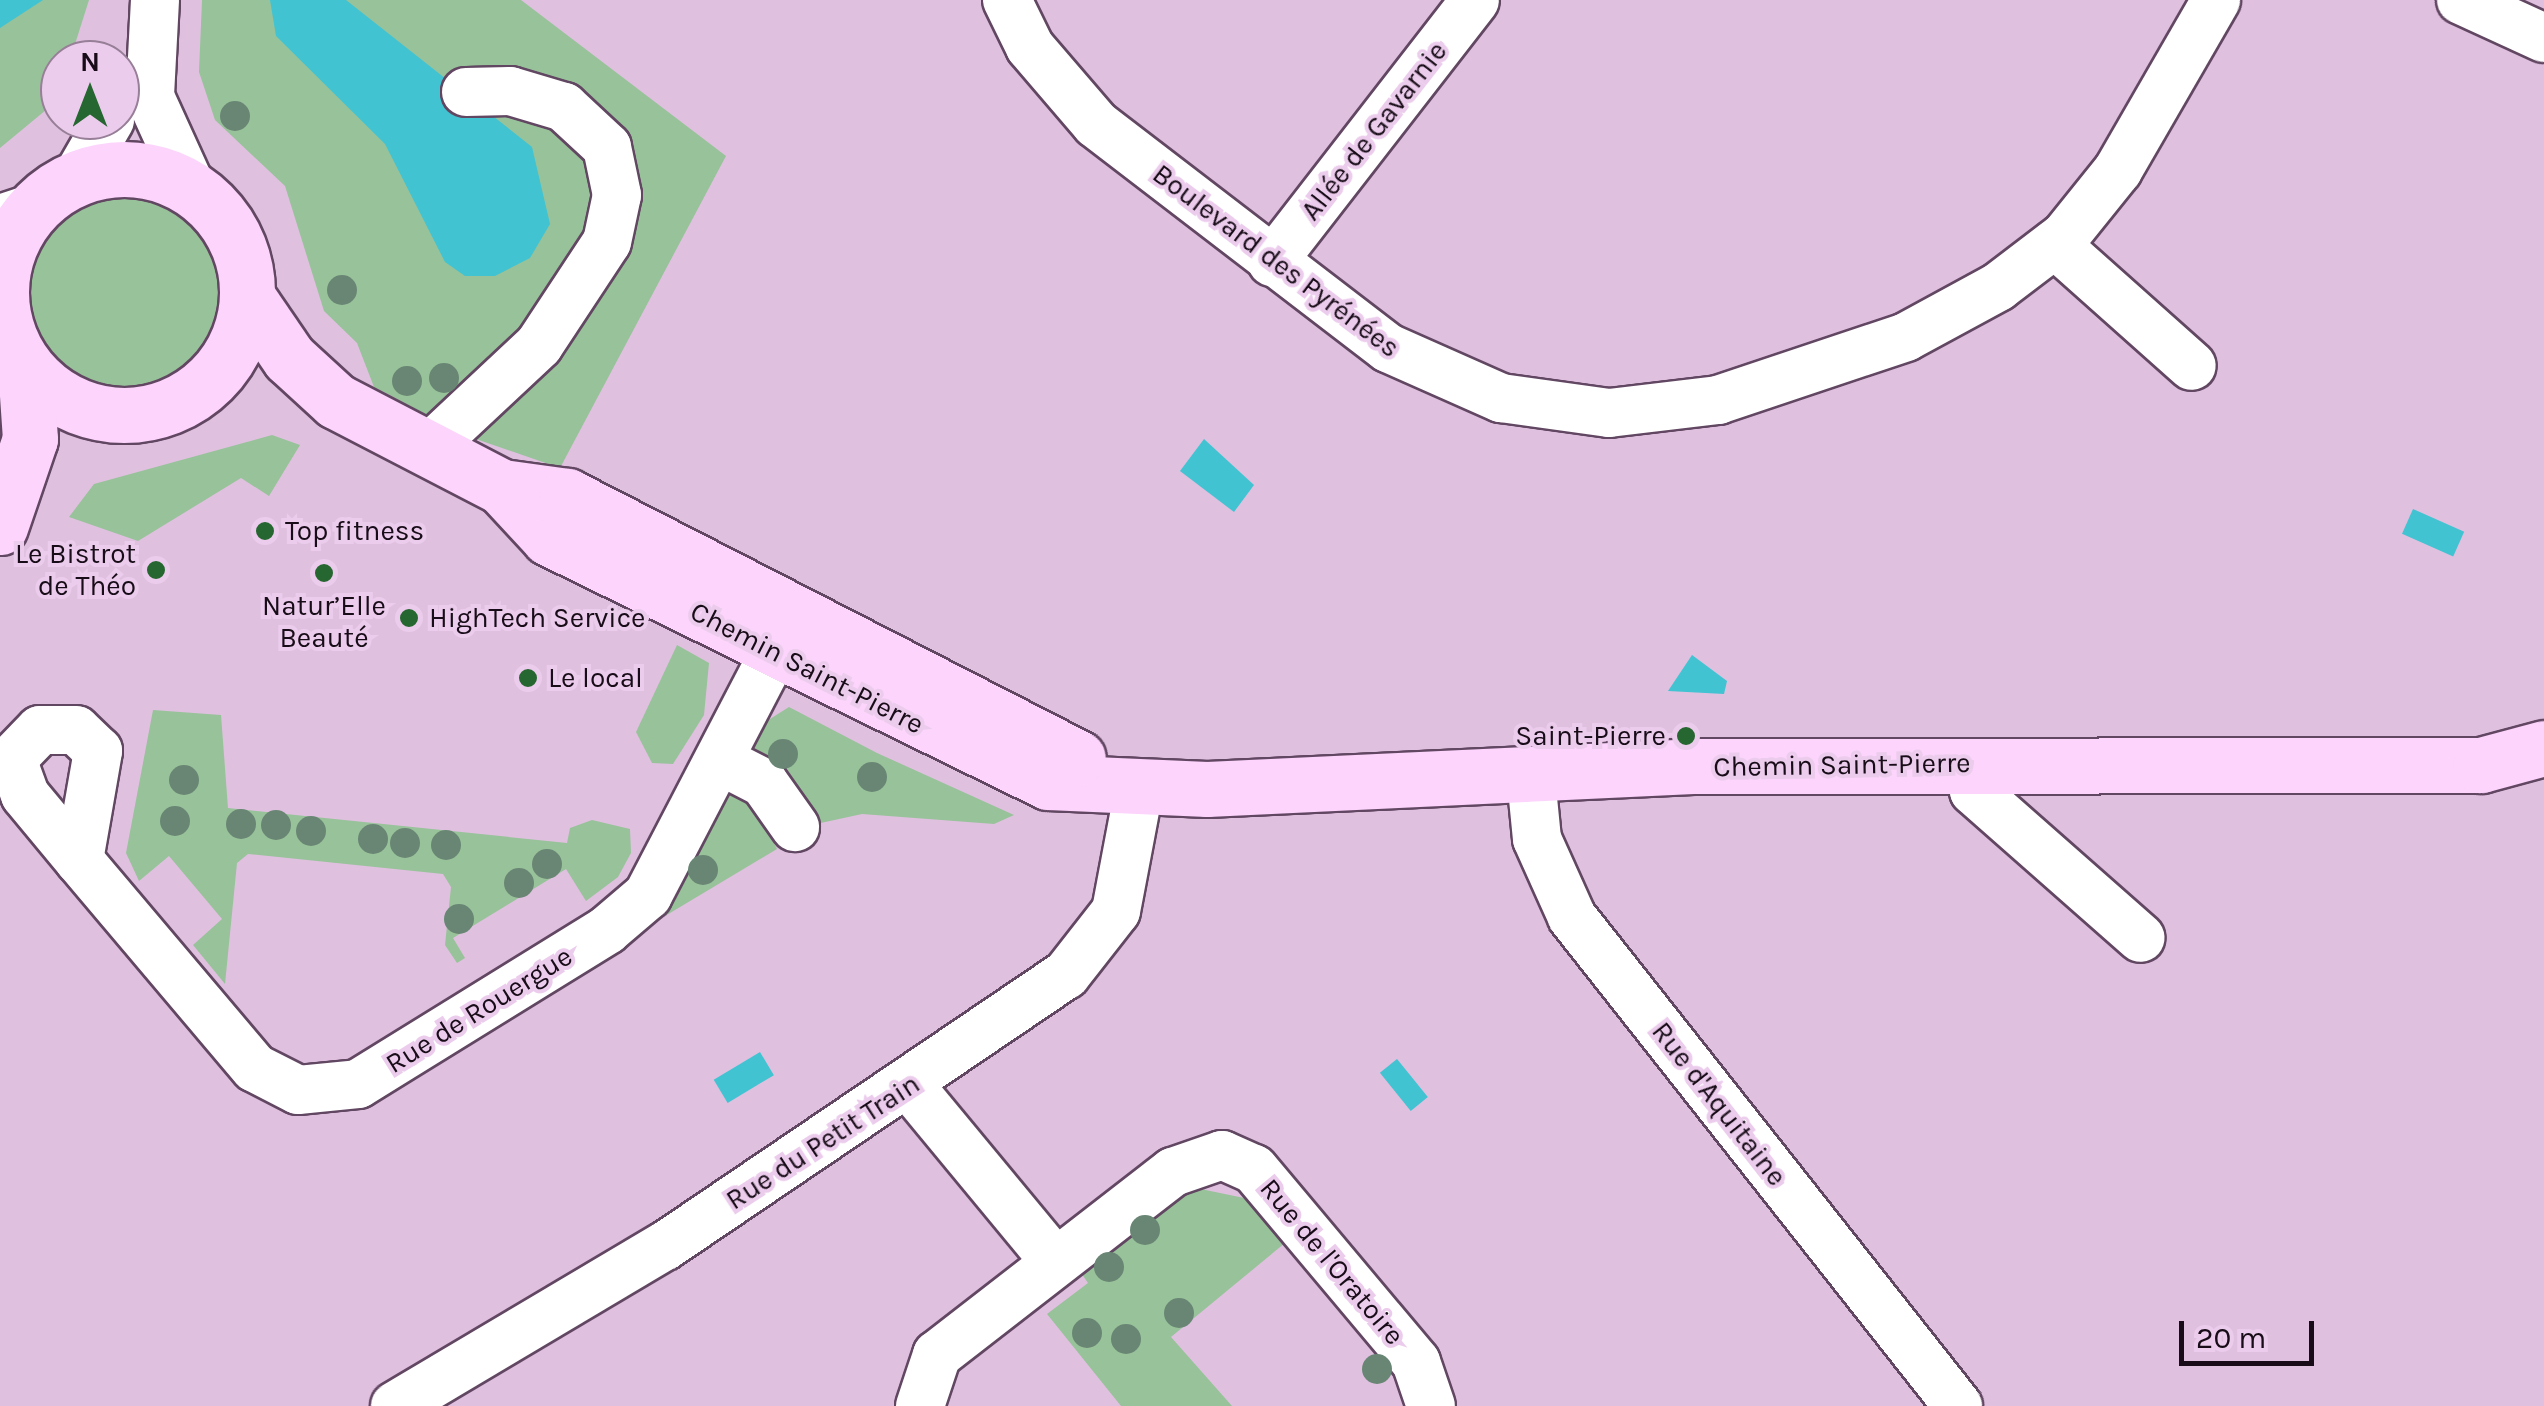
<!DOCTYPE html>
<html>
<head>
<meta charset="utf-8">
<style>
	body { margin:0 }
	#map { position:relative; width:2544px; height:1406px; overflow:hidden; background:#dfc0df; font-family:Karla,sans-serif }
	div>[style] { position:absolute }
	.green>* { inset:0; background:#98c29a }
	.round { border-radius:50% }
	.water>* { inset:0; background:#41c3d2; transform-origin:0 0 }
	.roads { filter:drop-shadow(2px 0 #624762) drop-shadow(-2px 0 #624762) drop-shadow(0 2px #624762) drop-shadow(0 -2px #624762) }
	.minor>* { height:48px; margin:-24px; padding:0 24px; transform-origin:24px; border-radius:24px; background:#fff }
	.major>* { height:55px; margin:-27.5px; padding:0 27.5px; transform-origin:27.5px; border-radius:27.5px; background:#fcd4fc }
	.major>.ring { margin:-27.5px; padding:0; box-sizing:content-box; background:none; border:55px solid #fcd4fc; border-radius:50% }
	.trees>* { width:30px; height:30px; margin:-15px; border-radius:50%; background:#698674 }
	.dots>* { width:28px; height:28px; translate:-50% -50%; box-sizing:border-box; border:5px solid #ecccec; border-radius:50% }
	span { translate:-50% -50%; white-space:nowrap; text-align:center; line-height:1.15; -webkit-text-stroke:8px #ecccec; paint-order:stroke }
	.street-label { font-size:28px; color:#170c17 }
	.poi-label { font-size:28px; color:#170c17 }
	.left { translate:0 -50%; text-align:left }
	.right { translate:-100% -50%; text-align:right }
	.north { position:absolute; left:40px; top:40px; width:100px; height:100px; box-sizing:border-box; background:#ecccec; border:2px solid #977f97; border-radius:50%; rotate:0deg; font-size:28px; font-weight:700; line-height:40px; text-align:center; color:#170c17 }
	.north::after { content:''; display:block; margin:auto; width:35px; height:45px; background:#266630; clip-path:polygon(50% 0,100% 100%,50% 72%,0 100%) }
	.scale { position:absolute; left:2179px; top:1321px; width:135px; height:45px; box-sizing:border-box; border:5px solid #170c17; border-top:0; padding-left:12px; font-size:30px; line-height:35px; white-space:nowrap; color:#170c17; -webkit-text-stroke:8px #ecccec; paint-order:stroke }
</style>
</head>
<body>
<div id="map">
	<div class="green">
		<div style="clip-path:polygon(0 0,89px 0,70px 60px,60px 60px,58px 100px,0 148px)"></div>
		<div style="clip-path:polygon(202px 0,521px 0,726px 156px,560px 468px,470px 437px,374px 387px,357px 343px,324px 311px,285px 186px,215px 120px,199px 72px)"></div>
		<div class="round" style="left:27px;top:193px;width:198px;height:198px"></div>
		<div style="clip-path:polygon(272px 435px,300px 445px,269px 496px,241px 478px,138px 541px,69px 517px,94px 484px)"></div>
		<div style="clip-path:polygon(677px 645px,709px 663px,704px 715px,673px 764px,652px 763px,636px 732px)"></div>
		<div style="clip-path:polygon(789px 707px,877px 753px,1014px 815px,994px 824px,862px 814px,816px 824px,750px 756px,762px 724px)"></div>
		<div style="clip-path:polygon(153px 710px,221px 715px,228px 808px,567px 843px,570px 828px,592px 820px,630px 829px,631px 853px,618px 877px,586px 901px,566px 869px,453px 938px,465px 958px,457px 963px,445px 945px,451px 887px,443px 874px,248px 854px,237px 863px,225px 984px,193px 945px,222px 919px,169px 856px,139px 881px,126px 853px)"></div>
		<div style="clip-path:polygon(744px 786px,777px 849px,665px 916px,732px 787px)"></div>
		<div style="clip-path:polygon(1196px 1188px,1244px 1198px,1285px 1243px,1171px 1337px,1232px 1406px,1121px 1406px,1047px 1314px,1088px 1283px,1077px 1267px)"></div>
	</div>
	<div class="water">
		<div style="clip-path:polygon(0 0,43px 0,0 28px)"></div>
		<div style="clip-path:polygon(270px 0,346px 0,532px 147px,550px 224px,530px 258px,495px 276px,465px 276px,445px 262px,385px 144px,276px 36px)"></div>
		<div style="clip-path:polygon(1204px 439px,1254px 485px,1234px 512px,1180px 471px)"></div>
		<div style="left:2413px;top:509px;width:56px;height:27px;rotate:24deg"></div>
		<div style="clip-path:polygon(1692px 655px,1727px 681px,1724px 694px,1668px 691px)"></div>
		<div style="left:760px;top:1052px;width:27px;height:54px;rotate:59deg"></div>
		<div style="left:1397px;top:1059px;width:49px;height:22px;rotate:51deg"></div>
	</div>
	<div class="roads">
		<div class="minor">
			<div style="left:155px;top:0;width:97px;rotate:93deg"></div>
			<div style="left:150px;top:97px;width:99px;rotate:65.5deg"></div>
			<div style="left:1007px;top:0;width:52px;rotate:63.9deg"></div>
			<div style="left:1030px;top:47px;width:101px;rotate:49.4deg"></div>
			<div style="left:1096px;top:124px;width:368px;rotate:37.5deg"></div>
			<div style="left:1388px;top:348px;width:124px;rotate:23.9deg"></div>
			<div style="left:1501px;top:398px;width:109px;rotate:7.9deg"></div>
			<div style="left:1609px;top:413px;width:110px;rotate:-6.8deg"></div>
			<div style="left:1718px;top:400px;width:198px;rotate:-18.5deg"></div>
			<div style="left:1906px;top:337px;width:105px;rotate:-28.5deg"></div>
			<div style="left:1998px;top:287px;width:84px;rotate:-37.3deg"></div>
			<div style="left:2065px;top:236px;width:85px;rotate:-51.2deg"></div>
			<div style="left:2118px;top:170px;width:196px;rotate:-60deg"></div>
			<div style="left:2461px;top:0;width:91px;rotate:24.6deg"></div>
			<div style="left:77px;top:177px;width:66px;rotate:-59.9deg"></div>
			<div style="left:0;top:219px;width:35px;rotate:-18deg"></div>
			<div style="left:2055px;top:244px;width:183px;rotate:41.7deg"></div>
			<div style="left:1272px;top:262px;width:331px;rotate:-52.2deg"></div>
			<div style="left:0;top:308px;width:1px;rotate:45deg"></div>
			<div style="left:428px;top:449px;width:152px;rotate:-43.1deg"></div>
			<div style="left:539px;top:345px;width:123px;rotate:-56.6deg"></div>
			<div style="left:607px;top:242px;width:48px;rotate:-78deg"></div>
			<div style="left:617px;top:195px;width:49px;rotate:-101.8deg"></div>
			<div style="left:607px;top:147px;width:59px;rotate:-137.1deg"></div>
			<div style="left:564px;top:107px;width:56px;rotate:-163.5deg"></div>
			<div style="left:510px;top:91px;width:44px;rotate:178.7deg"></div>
			<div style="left:721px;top:761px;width:48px;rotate:27.1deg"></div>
			<div style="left:764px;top:783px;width:54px;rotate:54.8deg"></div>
			<div style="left:1975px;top:763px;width:28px;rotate:92deg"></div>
			<div style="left:1974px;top:791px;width:222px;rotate:41.4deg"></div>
			<div style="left:1531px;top:778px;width:61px;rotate:84.4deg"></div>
			<div style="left:1537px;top:839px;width:85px;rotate:65.8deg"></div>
			<div style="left:1572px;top:917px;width:623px;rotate:51.71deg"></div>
			<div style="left:79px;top:860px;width:111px;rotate:-80.1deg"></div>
			<div style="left:98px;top:751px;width:30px;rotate:-136deg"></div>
			<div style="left:76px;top:730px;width:36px;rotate:180deg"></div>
			<div style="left:40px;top:730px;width:40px;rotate:134deg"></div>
			<div style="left:12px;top:759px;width:38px;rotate:70deg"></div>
			<div style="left:25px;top:795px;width:85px;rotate:50.3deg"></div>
			<div style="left:79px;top:860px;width:272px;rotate:49.8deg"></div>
			<div style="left:255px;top:1068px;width:48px;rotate:27.1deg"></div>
			<div style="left:298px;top:1090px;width:60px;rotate:-5.7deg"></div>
			<div style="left:358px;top:1084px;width:293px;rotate:-31.7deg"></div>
			<div style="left:607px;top:930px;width:54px;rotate:-40.5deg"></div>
			<div style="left:648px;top:895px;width:312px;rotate:-62.5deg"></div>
			<div style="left:909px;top:1085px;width:226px;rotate:50.4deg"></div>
			<div style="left:395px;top:1406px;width:314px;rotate:-30.7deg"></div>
			<div style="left:665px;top:1246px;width:484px;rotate:-34.1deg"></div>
			<div style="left:1066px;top:975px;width:81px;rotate:-52deg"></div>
			<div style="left:1116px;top:911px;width:124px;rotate:-79.3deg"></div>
			<div style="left:920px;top:1406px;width:54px;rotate:-71.6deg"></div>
			<div style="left:937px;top:1355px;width:299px;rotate:-37.8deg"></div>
			<div style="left:1173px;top:1172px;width:52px;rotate:-19.1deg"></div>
			<div style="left:1222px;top:1155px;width:35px;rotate:24deg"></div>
			<div style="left:1254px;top:1169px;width:252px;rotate:50deg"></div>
			<div style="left:1416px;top:1362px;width:46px;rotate:71.2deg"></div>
		</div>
		<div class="major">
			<div class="ring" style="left:1px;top:169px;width:191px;height:191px"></div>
			<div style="left:248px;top:298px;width:73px;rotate:55.7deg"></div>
			<div style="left:289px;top:358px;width:64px;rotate:42.5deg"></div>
			<div style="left:336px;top:401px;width:187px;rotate:27.4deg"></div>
			<div style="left:502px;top:487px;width:69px;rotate:47.3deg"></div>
			<div style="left:549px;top:538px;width:555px;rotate:26.06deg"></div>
			<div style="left:1048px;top:782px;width:159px;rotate:2.5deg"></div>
			<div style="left:1207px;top:789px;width:486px;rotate:-2.7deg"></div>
			<div style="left:1692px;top:766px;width:789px;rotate:-0.07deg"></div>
			<div style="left:2481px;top:765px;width:65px;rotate:-15.1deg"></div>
			<div style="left:502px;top:487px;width:66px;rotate:7.9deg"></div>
			<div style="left:567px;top:496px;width:574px;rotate:27.15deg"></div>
			<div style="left:0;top:527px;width:93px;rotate:-71.2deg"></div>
			<div style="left:30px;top:439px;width:73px;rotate:-93.9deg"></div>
		</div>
	</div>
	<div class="trees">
		<div style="left:235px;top:116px"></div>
		<div style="left:342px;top:290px"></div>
		<div style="left:444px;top:378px"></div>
		<div style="left:407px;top:381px"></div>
		<div style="left:783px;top:754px"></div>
		<div style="left:872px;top:777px"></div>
		<div style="left:184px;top:780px"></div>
		<div style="left:175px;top:821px"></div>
		<div style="left:241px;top:824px"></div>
		<div style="left:276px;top:825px"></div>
		<div style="left:311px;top:831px"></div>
		<div style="left:373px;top:839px"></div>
		<div style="left:405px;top:843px"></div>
		<div style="left:446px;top:845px"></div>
		<div style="left:547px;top:864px"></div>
		<div style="left:703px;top:870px"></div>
		<div style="left:519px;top:883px"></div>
		<div style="left:459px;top:919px"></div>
		<div style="left:1145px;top:1230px"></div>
		<div style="left:1109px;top:1267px"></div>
		<div style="left:1179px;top:1313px"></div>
		<div style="left:1087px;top:1333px"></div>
		<div style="left:1126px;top:1339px"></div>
		<div style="left:1377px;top:1369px"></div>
	</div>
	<div class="dots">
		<div style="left:265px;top:531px;background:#266630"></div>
		<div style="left:156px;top:570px;background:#266630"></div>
		<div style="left:324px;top:573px;background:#266630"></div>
		<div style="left:409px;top:618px;background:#266630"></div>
		<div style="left:528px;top:678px;background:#266630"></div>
		<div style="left:1686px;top:736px;background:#266630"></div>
	</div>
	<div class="street-label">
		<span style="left:1374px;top:131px;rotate:-52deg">Allée de Gavarnie</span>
		<span style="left:1276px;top:261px;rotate:37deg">Boulevard des Pyrénées</span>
		<span style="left:807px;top:668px;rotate:27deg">Chemin Saint-Pierre</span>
		<span style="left:1842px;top:765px;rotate:-1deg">Chemin Saint-Pierre</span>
		<span style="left:479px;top:1010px;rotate:-32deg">Rue de Rouergue</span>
		<span style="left:1719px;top:1104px;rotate:52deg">Rue d'Aquitaine</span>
		<span style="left:823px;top:1142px;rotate:-33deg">Rue du Petit Train</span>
		<span style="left:1332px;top:1262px;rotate:50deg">Rue de l'Oratoire</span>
	</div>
	<div class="poi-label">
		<span class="left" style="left:285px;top:531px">Top fitness</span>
		<span class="right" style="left:136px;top:570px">Le Bistrot<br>de Théo</span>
		<span style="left:324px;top:622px">Natur’Elle<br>Beauté</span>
		<span class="left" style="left:429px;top:618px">HighTech Service</span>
		<span class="left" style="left:548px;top:678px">Le local</span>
		<span class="right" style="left:1666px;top:736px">Saint-Pierre</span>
	</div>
	<div class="north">N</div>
	<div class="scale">20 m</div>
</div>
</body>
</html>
